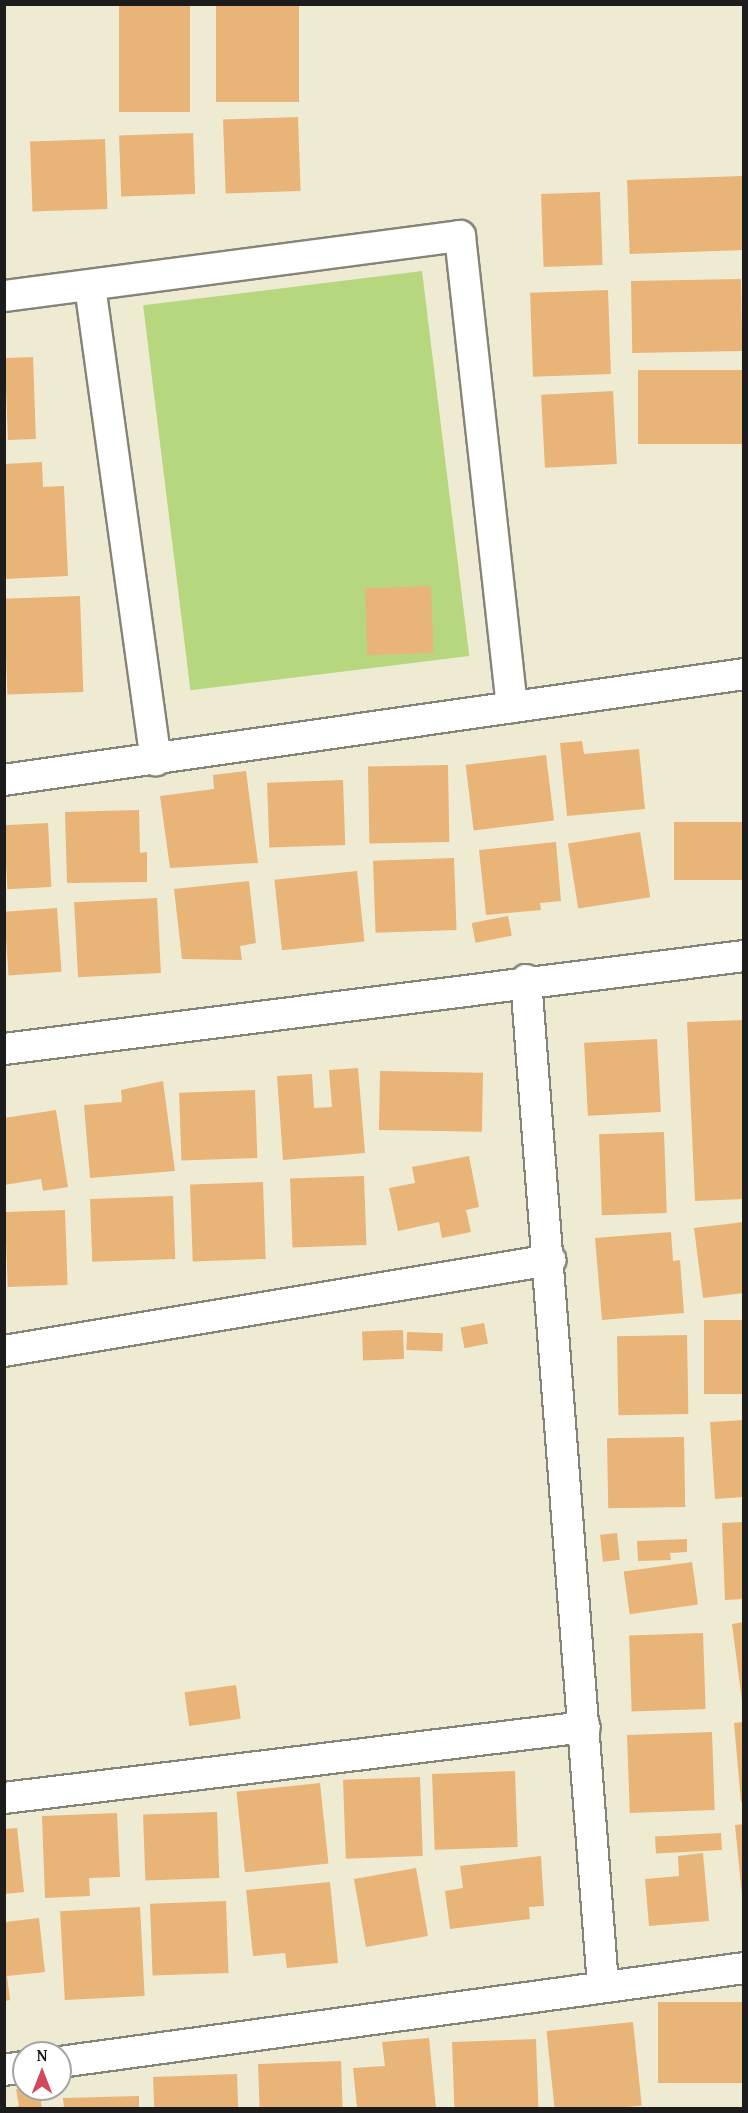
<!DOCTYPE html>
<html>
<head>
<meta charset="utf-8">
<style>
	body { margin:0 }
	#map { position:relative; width:748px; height:2113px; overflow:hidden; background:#efebd3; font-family:"Gentium Book Plus",serif }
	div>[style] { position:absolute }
	.green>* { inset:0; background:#b7d77e; transform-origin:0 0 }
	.building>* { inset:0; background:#e9b477; transform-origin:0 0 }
	.roads { filter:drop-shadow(2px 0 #868478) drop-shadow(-2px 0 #868478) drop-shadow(0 2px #868478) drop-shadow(0 -2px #868478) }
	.street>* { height:30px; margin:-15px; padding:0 15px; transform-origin:15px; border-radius:15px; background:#fff }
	span { translate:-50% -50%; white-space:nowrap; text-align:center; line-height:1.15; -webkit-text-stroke:4.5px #fff; paint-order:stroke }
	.frame { position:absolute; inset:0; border:6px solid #1c1c1c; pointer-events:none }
	.north { position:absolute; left:12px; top:2041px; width:60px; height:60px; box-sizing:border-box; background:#fff; border:2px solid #a4a4a4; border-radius:50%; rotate:0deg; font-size:16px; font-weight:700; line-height:24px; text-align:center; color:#1c1c1c }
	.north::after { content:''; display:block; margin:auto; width:21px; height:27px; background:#d1495b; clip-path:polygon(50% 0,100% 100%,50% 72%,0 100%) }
</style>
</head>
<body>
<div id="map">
	<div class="green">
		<div style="left:422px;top:271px;width:388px;height:281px;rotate:83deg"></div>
	</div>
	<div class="building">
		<div style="left:119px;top:4px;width:71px;height:108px"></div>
		<div style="left:216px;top:4px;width:83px;height:98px"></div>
		<div style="left:298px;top:117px;width:74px;height:75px;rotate:88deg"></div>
		<div style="left:193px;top:133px;width:61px;height:74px;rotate:88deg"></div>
		<div style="left:105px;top:139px;width:70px;height:75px;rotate:88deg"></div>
		<div style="left:742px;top:176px;width:74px;height:115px;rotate:88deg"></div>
		<div style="left:600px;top:192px;width:73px;height:59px;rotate:88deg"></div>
		<div style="left:741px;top:279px;width:72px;height:110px;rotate:89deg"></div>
		<div style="left:608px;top:290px;width:84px;height:78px;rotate:88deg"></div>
		<div style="left:33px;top:357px;width:82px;height:28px;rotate:88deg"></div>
		<div style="left:744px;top:370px;width:74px;height:106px;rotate:90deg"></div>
		<div style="left:613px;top:391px;width:73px;height:72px;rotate:87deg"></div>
		<div style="clip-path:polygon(42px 462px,43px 487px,64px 486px,68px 576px,4px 579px,4px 464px)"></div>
		<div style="left:431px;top:586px;width:67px;height:66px;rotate:88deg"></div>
		<div style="left:80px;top:596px;width:96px;height:76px;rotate:88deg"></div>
		<div style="clip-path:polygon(582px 741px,584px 754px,639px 749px,645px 809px,567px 816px,560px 743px)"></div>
		<div style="left:546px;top:755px;width:66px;height:81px;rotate:83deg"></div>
		<div style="left:448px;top:765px;width:77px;height:80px;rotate:89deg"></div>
		<div style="clip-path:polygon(246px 771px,258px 863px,170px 868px,160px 796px,214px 789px,213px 775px)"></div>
		<div style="left:343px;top:780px;width:65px;height:76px;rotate:88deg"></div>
		<div style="clip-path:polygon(139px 810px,140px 853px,147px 852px,147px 882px,67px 883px,65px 812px)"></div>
		<div style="left:744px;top:822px;width:58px;height:70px;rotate:90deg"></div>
		<div style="left:48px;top:823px;width:64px;height:44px;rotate:87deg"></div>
		<div style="left:640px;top:832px;width:66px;height:73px;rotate:81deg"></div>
		<div style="clip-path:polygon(556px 842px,561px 901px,540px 903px,541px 910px,486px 915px,479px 850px)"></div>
		<div style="left:454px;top:858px;width:72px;height:81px;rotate:88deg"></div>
		<div style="left:357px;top:871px;width:71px;height:83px;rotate:84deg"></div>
		<div style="clip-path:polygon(249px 881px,256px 943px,240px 946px,242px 960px,182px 959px,174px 889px)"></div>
		<div style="left:157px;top:898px;width:75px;height:83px;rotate:87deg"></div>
		<div style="left:57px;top:908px;width:64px;height:53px;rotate:86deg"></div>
		<div style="left:508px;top:916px;width:20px;height:37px;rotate:79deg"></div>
		<div style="clip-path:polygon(744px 1020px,744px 1199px,695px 1201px,687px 1022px)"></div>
		<div style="left:657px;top:1039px;width:73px;height:73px;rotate:87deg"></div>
		<div style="clip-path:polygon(358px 1068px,365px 1153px,283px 1160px,277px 1076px,312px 1074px,314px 1108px,332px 1107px,329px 1070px)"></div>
		<div style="left:380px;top:1071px;width:103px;height:59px;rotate:1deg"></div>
		<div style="clip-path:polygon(163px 1081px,175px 1171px,90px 1178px,84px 1105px,122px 1102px,121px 1090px)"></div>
		<div style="left:255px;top:1090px;width:68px;height:76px;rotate:88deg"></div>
		<div style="clip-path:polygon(56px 1110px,68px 1187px,43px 1191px,41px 1179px,4px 1185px,4px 1118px)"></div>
		<div style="left:664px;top:1132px;width:81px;height:65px;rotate:88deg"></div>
		<div style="clip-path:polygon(469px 1156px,479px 1207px,466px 1210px,471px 1232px,442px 1238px,439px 1222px,398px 1231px,389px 1188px,415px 1183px,412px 1167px)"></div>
		<div style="left:364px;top:1176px;width:69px;height:74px;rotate:88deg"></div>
		<div style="left:263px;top:1182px;width:77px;height:73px;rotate:88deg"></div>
		<div style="left:173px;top:1196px;width:63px;height:83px;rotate:88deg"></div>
		<div style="left:65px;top:1210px;width:75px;height:60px;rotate:88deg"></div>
		<div style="clip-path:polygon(744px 1222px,744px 1293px,703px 1298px,694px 1228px)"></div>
		<div style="clip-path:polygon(671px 1232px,673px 1261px,680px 1260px,684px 1313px,602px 1320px,595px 1238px)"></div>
		<div style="left:744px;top:1320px;width:74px;height:40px;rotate:90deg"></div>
		<div style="left:484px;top:1323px;width:21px;height:24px;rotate:79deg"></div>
		<div style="left:403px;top:1330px;width:29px;height:41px;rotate:88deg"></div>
		<div style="left:407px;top:1332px;width:36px;height:18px;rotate:2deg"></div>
		<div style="left:687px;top:1335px;width:79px;height:70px;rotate:89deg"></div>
		<div style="clip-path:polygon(744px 1420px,744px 1497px,715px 1499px,710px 1422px)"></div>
		<div style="left:684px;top:1437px;width:70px;height:77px;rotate:89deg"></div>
		<div style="clip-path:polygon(744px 1522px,744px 1599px,725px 1600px,722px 1523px)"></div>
		<div style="left:617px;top:1533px;width:27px;height:17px;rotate:84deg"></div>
		<div style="clip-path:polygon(687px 1539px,687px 1552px,670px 1553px,671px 1560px,638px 1561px,637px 1541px)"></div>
		<div style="left:692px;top:1562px;width:43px;height:69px;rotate:82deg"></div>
		<div style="clip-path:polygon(744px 1622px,744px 1701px,742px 1701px,732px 1624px)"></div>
		<div style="left:703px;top:1633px;width:76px;height:74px;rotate:88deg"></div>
		<div style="left:236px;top:1685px;width:34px;height:52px;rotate:82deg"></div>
		<div style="clip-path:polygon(744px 1722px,744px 1802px,741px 1802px,734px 1723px)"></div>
		<div style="left:712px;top:1732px;width:78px;height:85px;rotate:88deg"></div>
		<div style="left:515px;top:1771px;width:76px;height:83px;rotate:88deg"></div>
		<div style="left:420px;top:1777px;width:79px;height:77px;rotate:88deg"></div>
		<div style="left:320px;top:1783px;width:81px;height:84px;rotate:84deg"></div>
		<div style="left:217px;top:1812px;width:66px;height:74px;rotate:88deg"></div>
		<div style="clip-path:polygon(117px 1813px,120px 1877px,89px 1878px,90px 1896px,45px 1898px,42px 1816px)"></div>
		<div style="clip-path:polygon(744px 1824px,744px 1895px,742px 1895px,735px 1825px)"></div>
		<div style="clip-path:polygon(17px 1828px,24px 1892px,4px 1894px,4px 1829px)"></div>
		<div style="left:721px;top:1833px;width:17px;height:66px;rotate:87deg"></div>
		<div style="clip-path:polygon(703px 1853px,709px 1921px,649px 1926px,645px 1879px,679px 1876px,678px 1856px)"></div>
		<div style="clip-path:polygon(541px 1856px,544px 1906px,529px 1907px,530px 1919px,450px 1929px,445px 1891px,463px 1888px,460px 1866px)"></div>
		<div style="left:416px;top:1868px;width:69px;height:63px;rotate:80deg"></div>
		<div style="clip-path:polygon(330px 1882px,338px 1963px,287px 1968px,285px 1953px,253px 1956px,246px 1890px)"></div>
		<div style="left:226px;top:1901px;width:72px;height:76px;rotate:88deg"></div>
		<div style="left:140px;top:1907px;width:89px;height:80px;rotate:87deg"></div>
		<div style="clip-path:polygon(39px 1918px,45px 1972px,7px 1976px,10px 2000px,5px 2001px,5px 1922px)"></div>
		<div style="left:744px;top:2002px;width:81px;height:86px;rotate:90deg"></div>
		<div style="left:633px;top:2022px;width:84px;height:87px;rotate:84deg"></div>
		<div style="clip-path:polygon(429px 2038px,436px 2108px,357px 2108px,353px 2068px,385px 2066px,382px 2042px)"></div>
		<div style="left:536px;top:2039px;width:69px;height:84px;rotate:88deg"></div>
		<div style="left:341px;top:2061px;width:47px;height:83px;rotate:88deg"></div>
		<div style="left:237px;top:2074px;width:34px;height:84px;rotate:88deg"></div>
		<div style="clip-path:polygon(16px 2089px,39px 2089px,42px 2108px,12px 2108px,19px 2106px)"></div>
		<div style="clip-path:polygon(139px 2096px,139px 2108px,64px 2108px,63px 2098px)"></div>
	</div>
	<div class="roads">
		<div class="street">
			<div style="left:90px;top:286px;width:479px;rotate:82.1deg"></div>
			<div style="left:4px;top:296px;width:460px;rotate:-7.5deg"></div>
			<div style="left:460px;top:236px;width:474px;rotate:83.7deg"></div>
			<div style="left:4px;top:780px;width:748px;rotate:-8.15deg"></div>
			<div style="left:526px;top:980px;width:1008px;rotate:85.62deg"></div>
			<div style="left:4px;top:1049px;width:746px;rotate:-7.16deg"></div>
			<div style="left:4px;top:1351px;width:554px;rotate:-9.46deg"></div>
			<div style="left:4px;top:1798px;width:585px;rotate:-6.97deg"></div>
			<div style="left:60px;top:2062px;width:690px;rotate:-7.82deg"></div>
			<div style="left:4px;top:2070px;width:20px;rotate:-9deg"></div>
		</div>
	</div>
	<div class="frame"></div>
	<div class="north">N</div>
</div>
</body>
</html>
